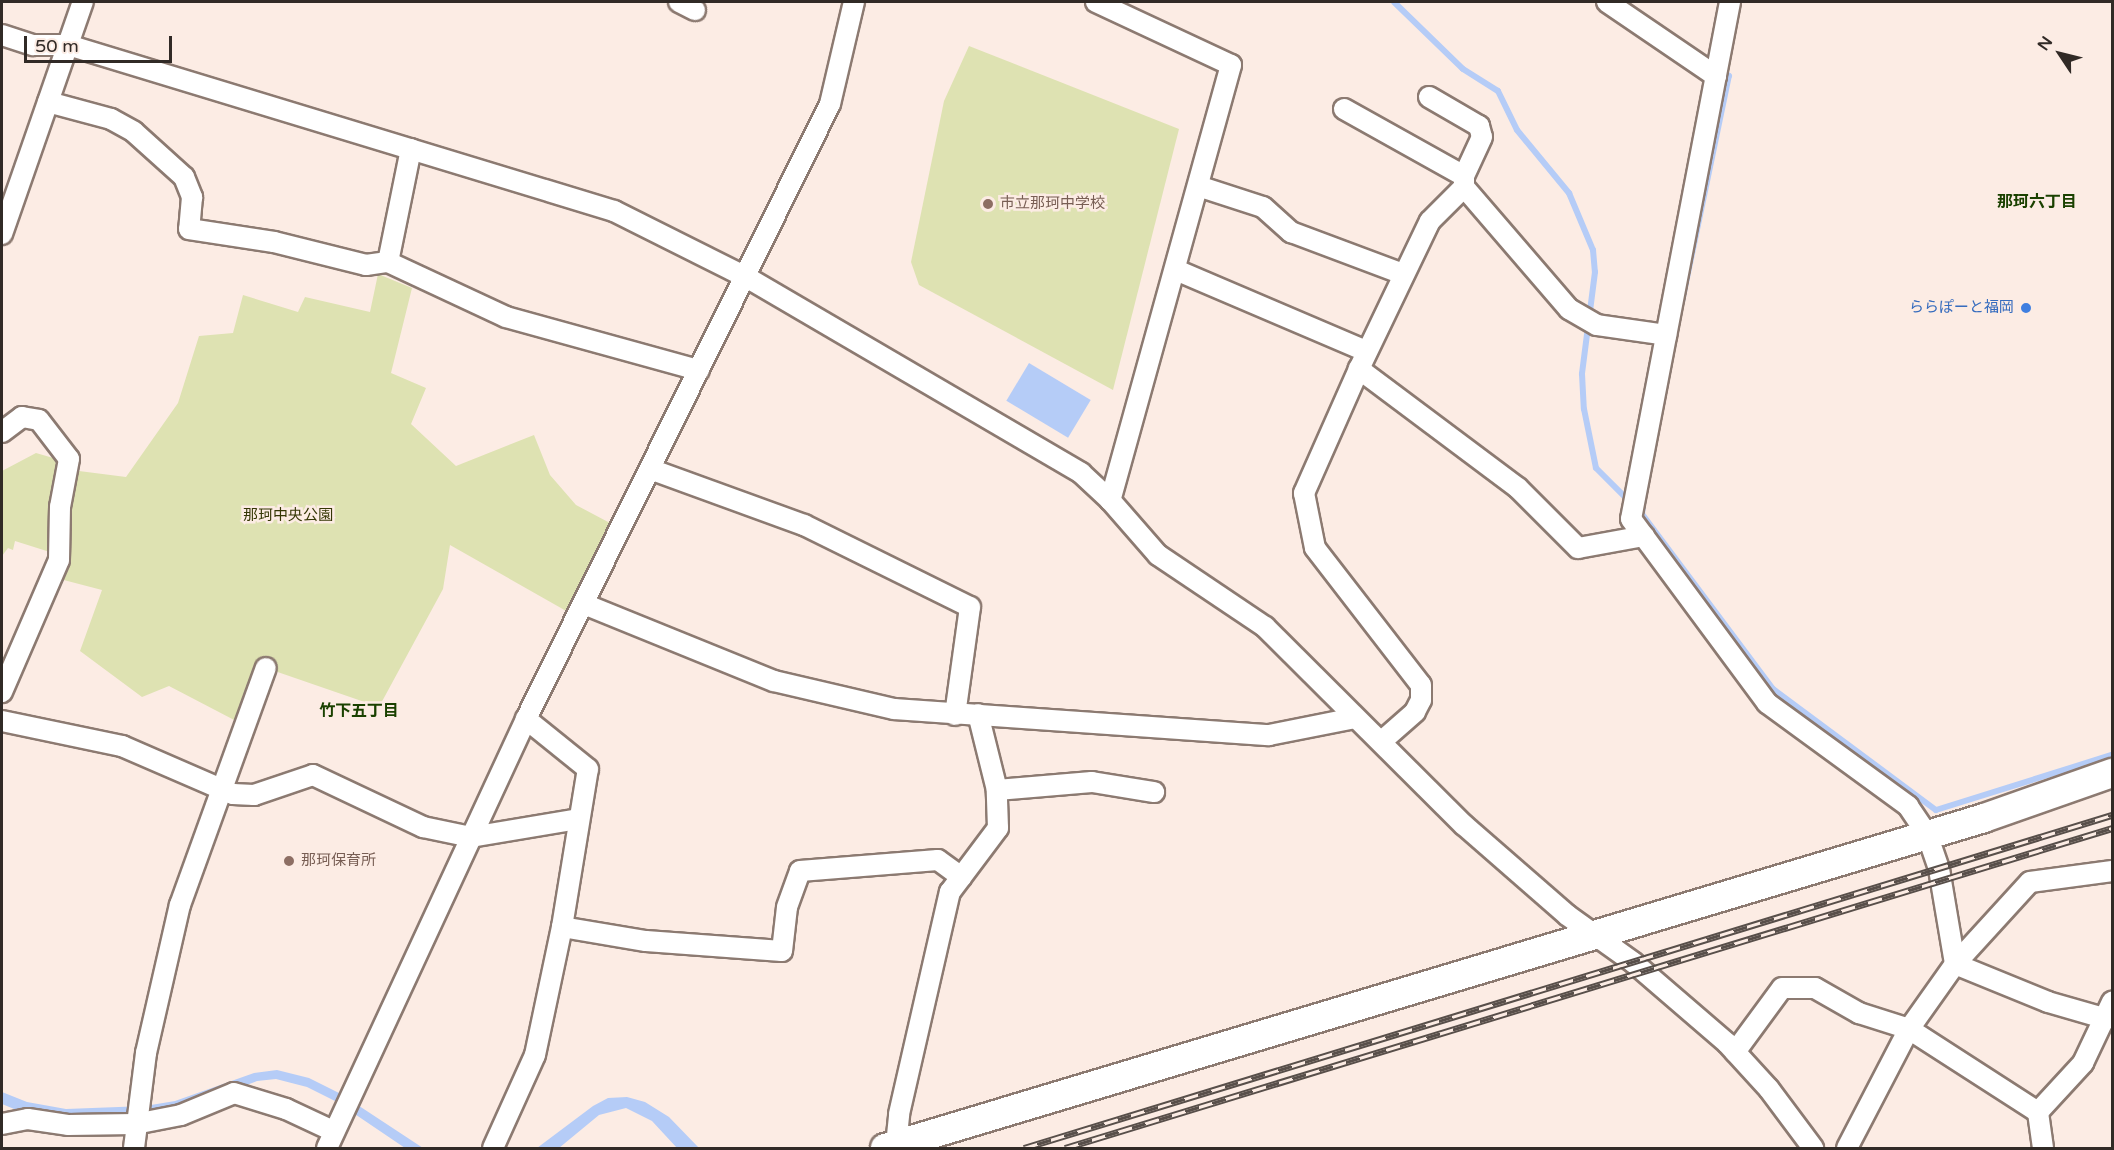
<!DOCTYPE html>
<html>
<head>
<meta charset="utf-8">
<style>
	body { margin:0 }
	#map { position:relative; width:2114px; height:1150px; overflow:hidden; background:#fcece4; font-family:"Varela Round","Noto Sans JP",sans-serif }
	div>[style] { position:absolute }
	.green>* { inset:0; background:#dee2b2 }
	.water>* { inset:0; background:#b5ccf7; transform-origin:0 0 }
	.stream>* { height:6px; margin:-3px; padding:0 3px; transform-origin:3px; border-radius:3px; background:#b5ccf7 }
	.roads { filter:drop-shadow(2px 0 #8c7a71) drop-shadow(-2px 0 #8c7a71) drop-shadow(0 2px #8c7a71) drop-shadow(0 -2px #8c7a71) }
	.street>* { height:20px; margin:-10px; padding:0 10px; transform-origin:10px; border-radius:10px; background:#fff }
	.secondary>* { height:28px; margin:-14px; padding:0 14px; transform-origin:14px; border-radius:14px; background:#fff }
	.rail>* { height:7px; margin-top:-3.5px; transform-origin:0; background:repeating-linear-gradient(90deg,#fcece4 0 14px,#584f4a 0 28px); box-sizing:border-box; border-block:2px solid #584f4a }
	.dots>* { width:16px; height:16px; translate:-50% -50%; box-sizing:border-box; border:3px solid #fcece4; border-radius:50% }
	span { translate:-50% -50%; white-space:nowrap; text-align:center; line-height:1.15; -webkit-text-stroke:5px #fcece4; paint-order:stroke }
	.education-label { font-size:15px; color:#785e54 }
	.left { translate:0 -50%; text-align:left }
	.shop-label { font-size:15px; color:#366cbe }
	.right { translate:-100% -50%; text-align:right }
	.park-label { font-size:15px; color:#353705 }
	.neighbourhood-label { font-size:16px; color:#1a4100; font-weight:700 }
	.frame { position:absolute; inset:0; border:3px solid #312a26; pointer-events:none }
	.north { position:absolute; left:2030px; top:24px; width:60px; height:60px; -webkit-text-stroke:4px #fcece4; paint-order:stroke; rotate:305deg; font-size:16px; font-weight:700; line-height:24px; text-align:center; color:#312a26 }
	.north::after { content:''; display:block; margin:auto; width:21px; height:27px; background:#312a26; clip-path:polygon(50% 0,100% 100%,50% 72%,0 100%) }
	.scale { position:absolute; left:24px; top:36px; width:148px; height:27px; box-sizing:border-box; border:3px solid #312a26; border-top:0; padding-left:8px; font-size:18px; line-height:21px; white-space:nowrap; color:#312a26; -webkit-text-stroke:4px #fcece4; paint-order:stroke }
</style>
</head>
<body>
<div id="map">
	<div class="green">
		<div style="clip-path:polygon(969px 46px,1179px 129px,1113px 390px,919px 285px,911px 262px,944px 101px)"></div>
		<div style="clip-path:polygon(378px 274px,412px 288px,391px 373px,426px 388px,411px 424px,456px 466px,534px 435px,550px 475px,576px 505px,610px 523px,568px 612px,450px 545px,443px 589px,379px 707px,266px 668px,238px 722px,169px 686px,142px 697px,80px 651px,102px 590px,56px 578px,66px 508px,79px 471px,126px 477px,178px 403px,199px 336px,233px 333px,243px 295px,298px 312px,305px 297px,370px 312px)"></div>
		<div style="clip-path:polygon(36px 453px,67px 462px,53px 553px,15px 541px,13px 550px,8px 548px,2px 556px,2px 471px)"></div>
	</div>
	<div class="water">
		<div style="left:1029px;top:363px;width:72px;height:44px;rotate:31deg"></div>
		<div style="clip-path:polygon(277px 1070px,309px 1078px,341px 1094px,423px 1148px,405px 1148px,337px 1102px,307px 1087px,276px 1079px,257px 1081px,177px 1111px,99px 1122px,24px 1113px,2px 1104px,2px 1092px,27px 1102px,66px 1109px,145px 1106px,175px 1101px,254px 1073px)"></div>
		<div style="clip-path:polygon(627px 1097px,645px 1102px,669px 1117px,699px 1148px,677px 1148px,652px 1121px,626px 1108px,599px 1115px,559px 1148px,537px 1148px,593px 1106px,608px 1098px)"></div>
	</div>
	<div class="stream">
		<div style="left:1394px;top:2px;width:96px;rotate:44.2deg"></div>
		<div style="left:1463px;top:69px;width:41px;rotate:32.2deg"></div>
		<div style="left:1498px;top:91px;width:43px;rotate:64deg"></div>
		<div style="left:1517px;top:130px;width:82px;rotate:50.5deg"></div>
		<div style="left:1569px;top:193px;width:62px;rotate:67.2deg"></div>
		<div style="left:1593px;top:250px;width:22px;rotate:85deg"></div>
		<div style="left:1595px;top:272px;width:103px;rotate:97.3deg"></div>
		<div style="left:1582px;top:374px;width:35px;rotate:87deg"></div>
		<div style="left:1584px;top:409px;width:60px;rotate:78.5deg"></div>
		<div style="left:1596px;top:468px;width:49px;rotate:45deg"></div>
		<div style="left:1682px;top:302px;width:231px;rotate:-78.3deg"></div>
		<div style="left:1729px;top:76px;width:11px;rotate:-146deg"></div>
		<div style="left:1643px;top:506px;width:8px;rotate:97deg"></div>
		<div style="left:1642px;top:514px;width:219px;rotate:53.2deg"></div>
		<div style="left:1773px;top:689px;width:203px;rotate:36.6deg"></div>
		<div style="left:1936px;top:810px;width:184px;rotate:-17.4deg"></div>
	</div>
	<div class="roads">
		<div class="street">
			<div style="left:679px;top:2px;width:18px;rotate:27deg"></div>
			<div style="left:1096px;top:2px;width:149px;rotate:25deg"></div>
			<div style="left:1231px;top:65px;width:452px;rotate:105.5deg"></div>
			<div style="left:1607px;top:2px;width:132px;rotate:34.2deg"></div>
			<div style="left:1730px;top:2px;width:526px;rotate:100.84deg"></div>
			<div style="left:1631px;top:519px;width:229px;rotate:53.5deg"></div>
			<div style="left:1767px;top:703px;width:175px;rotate:36.1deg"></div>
			<div style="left:1908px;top:806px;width:34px;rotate:56deg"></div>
			<div style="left:1927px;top:834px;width:37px;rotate:71deg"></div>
			<div style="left:1939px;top:869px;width:96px;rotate:80.4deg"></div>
			<div style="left:1955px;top:964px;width:100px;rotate:22.2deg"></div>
			<div style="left:2048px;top:1002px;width:61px;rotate:16.1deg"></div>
			<div style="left:2px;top:35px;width:33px;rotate:18deg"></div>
			<div style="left:33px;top:45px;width:35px"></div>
			<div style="left:68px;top:45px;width:571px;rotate:16.91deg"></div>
			<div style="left:614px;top:211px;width:148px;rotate:26.6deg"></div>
			<div style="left:746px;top:277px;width:388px;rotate:30.3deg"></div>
			<div style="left:1081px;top:473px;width:40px;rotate:43deg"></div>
			<div style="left:1110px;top:500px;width:73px;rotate:48.9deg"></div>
			<div style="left:1158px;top:555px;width:129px;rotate:33.9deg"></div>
			<div style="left:1265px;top:627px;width:281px;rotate:44.9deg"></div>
			<div style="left:1464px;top:825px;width:137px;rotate:41.1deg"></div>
			<div style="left:1567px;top:915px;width:82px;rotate:35.6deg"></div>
			<div style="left:1634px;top:963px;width:123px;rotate:40.7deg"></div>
			<div style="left:1727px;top:1043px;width:62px;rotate:47.6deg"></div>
			<div style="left:1769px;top:1089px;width:74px;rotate:53.3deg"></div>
			<div style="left:1429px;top:97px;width:58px;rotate:30.1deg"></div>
			<div style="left:1479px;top:126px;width:11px;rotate:75deg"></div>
			<div style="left:1482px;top:137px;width:43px;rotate:114.8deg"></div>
			<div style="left:48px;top:102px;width:65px;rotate:15.1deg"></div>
			<div style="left:111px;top:119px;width:26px;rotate:29deg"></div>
			<div style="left:134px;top:132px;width:67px;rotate:42deg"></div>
			<div style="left:184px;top:177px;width:22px;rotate:68deg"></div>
			<div style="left:192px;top:197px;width:32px;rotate:95deg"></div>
			<div style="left:189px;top:229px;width:86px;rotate:8.7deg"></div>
			<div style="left:274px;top:242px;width:95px;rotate:14deg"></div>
			<div style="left:366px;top:265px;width:22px;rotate:-8deg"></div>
			<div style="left:1344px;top:109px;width:137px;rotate:29.2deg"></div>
			<div style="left:1464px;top:176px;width:11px;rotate:90deg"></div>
			<div style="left:411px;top:149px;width:115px;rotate:101.5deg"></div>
			<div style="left:388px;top:262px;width:130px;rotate:25deg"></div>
			<div style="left:506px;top:317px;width:200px;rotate:15.4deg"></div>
			<div style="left:1198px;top:186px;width:68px;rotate:17.9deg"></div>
			<div style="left:1263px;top:207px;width:38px;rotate:42deg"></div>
			<div style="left:1291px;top:232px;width:120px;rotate:20.6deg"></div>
			<div style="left:2px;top:234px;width:246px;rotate:-70.8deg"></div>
			<div style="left:1176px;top:270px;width:207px;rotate:23.1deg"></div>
			<div style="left:1359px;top:369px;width:136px;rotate:113.9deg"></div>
			<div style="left:1304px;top:493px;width:56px;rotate:78.7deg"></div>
			<div style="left:1315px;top:548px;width:173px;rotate:52.3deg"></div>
			<div style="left:1421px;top:685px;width:15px;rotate:90deg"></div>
			<div style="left:1421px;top:700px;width:13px;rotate:117deg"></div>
			<div style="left:1415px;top:712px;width:44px;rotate:138.7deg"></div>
			<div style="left:2px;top:432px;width:25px;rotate:-37deg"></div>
			<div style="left:22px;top:417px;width:17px;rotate:10deg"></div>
			<div style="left:39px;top:420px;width:49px;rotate:52.4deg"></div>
			<div style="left:69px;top:459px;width:49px;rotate:100.6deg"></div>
			<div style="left:60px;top:507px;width:53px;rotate:91.1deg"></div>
			<div style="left:59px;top:560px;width:144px;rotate:113.4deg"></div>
			<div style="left:650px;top:469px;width:164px;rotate:20deg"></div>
			<div style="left:804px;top:525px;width:185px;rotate:26.3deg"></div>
			<div style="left:970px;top:607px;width:109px;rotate:97.9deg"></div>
			<div style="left:1644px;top:536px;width:67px;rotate:169.7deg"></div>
			<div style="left:1578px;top:548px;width:85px;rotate:-135deg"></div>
			<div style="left:1518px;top:488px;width:199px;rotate:-143.2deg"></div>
			<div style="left:1359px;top:369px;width:164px;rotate:-64.4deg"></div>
			<div style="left:1430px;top:221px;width:48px;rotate:-45deg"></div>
			<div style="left:1464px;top:187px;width:161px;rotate:49.3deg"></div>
			<div style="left:1569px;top:309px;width:32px;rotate:30deg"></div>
			<div style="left:1597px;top:325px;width:70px;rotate:8.2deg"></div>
			<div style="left:584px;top:604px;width:205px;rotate:22.1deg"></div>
			<div style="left:774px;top:681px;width:123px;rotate:13.1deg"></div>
			<div style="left:894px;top:709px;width:376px;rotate:4deg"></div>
			<div style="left:1269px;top:735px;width:88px;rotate:-11.2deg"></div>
			<div style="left:2px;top:721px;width:123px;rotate:11.8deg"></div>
			<div style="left:122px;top:746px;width:121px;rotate:23.4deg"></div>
			<div style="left:233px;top:794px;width:21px;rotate:3deg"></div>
			<div style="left:254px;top:795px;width:62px;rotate:-18.7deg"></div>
			<div style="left:313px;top:775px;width:122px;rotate:25.3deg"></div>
			<div style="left:423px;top:827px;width:49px;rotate:11.8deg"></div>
			<div style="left:471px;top:837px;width:109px;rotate:-9.5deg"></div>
			<div style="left:997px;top:790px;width:95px;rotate:-4.8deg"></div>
			<div style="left:1092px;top:782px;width:63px;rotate:9.2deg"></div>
			<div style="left:562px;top:927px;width:85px;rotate:9.5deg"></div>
			<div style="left:646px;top:941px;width:136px;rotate:4.2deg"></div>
			<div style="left:782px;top:951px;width:44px;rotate:-83.5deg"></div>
			<div style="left:787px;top:907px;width:38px;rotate:-70deg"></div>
			<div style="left:800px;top:871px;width:138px;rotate:-4.6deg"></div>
			<div style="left:938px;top:860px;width:29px;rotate:36deg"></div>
			<div style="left:1735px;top:1052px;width:79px;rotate:-53.7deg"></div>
			<div style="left:1782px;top:988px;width:33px"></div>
			<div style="left:1815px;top:988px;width:51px;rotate:29.6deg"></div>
			<div style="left:1859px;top:1013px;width:52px;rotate:17.7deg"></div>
			<div style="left:1909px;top:1029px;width:153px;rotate:32.8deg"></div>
			<div style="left:2px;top:1124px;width:26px;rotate:-11deg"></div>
			<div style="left:28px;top:1119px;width:40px;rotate:8.5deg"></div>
			<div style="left:68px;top:1125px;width:67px;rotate:-0.9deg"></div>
			<div style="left:135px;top:1124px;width:47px;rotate:-11.1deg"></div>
			<div style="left:181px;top:1115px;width:57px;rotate:-22.5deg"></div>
			<div style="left:234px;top:1093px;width:54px;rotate:17.1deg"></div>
			<div style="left:286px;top:1109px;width:52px;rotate:25.1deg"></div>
			<div style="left:896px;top:1145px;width:31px;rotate:-84deg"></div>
			<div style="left:899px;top:1114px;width:228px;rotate:-77.1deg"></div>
			<div style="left:950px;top:892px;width:80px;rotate:-53.1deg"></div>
			<div style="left:998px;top:828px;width:38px;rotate:-92deg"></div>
			<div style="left:997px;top:790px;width:78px;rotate:-104deg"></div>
			<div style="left:134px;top:1148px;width:96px;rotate:-82.8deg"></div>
			<div style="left:146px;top:1053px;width:152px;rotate:-77.1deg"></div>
			<div style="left:180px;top:905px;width:252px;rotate:-70.1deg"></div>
			<div style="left:327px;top:1148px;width:473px;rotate:-65.1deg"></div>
			<div style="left:526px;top:719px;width:686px;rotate:-63.7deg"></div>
			<div style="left:830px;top:104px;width:105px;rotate:-76.8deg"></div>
			<div style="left:493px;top:1148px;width:102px;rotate:-65.7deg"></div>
			<div style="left:535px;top:1055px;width:131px;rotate:-78.1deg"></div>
			<div style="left:562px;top:927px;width:160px;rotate:-80.7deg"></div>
			<div style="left:588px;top:769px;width:80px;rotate:-141.1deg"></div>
			<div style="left:1847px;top:1148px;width:134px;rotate:-62.5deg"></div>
			<div style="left:1909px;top:1029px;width:80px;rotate:-54.7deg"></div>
			<div style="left:1955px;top:964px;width:111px;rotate:-47.6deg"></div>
			<div style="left:2030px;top:882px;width:83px;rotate:-7.6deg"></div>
			<div style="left:2043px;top:1148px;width:36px;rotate:-98deg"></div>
			<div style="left:2038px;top:1112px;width:67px;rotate:-47.4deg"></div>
			<div style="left:2083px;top:1063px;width:68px;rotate:-64.6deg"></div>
		</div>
		<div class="secondary">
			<div style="left:885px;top:1148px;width:1147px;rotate:-16.71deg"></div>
			<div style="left:1984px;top:818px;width:136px;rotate:-19.4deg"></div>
		</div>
	</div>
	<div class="rail">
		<div style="left:1024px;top:1148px;width:1138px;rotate:-17.02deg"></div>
		<div style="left:1065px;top:1148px;width:1095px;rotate:-16.99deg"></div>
	</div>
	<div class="dots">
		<div style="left:988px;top:204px;background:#8d6e63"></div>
		<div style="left:2026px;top:308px;background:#3f7fe0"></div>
		<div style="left:289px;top:861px;background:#8d6e63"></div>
	</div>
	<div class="education-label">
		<span class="left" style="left:1000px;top:204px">市立那珂中学校</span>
		<span class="left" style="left:301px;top:861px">那珂保育所</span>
	</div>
	<div class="shop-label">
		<span class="right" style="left:2014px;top:308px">ららぽーと福岡</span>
	</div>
	<div class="park-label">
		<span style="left:288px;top:516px">那珂中央公園</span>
	</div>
	<div class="neighbourhood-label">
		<span style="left:2037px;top:202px">那珂六丁目</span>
		<span style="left:359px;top:711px">竹下五丁目</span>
	</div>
	<div class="frame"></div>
	<div class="north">N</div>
	<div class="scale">50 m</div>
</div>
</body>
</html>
